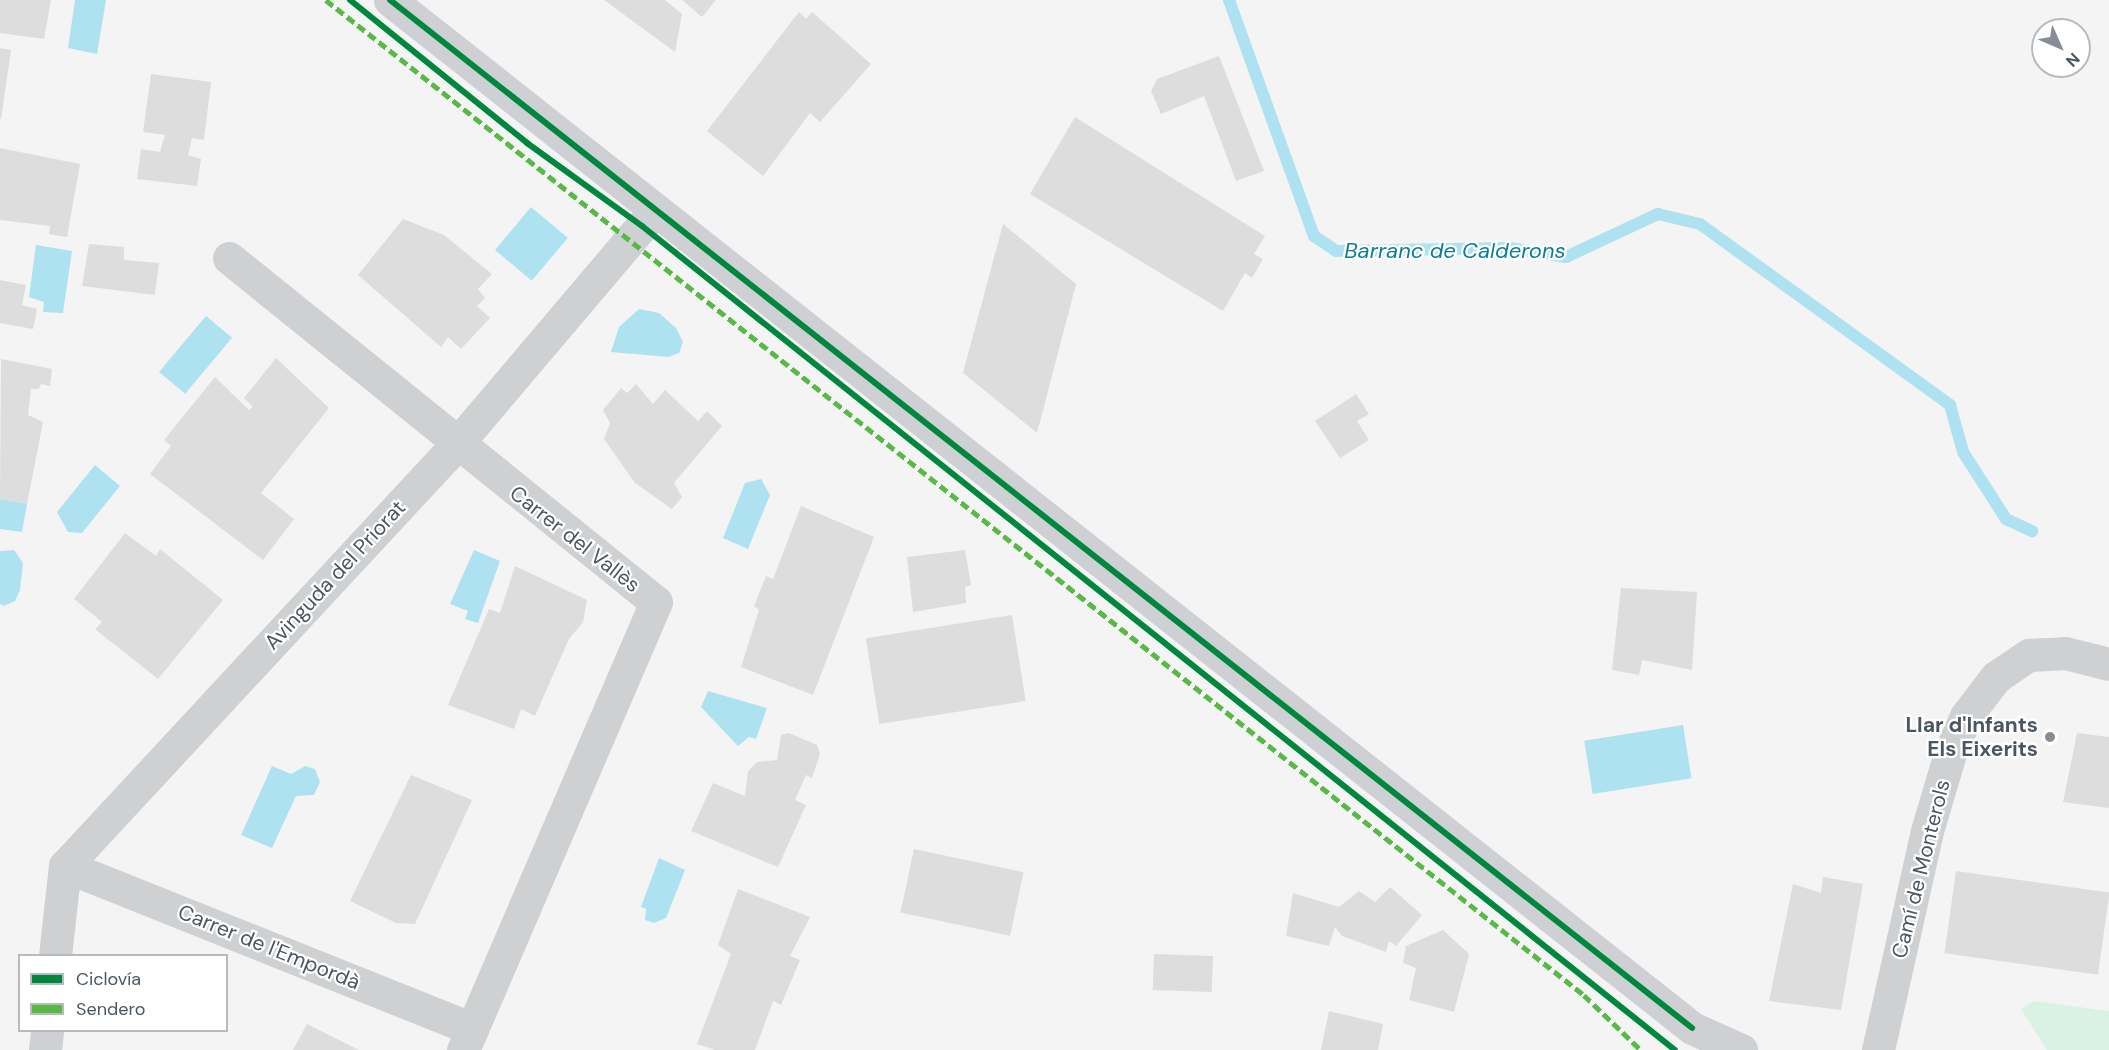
<!DOCTYPE html>
<html>
<head>
<meta charset="utf-8">
<style>
	body { margin:0 }
	#map { position:relative; width:2109px; height:1050px; overflow:hidden; background:#f4f4f4; font-family:"DM Sans",sans-serif }
	div>[style] { position:absolute }
	.green>* { inset:0; background:#d9f2e3 }
	.water>* { inset:0; background:#aee2f0; transform-origin:0 0 }
	.stream>* { height:12px; margin:-6px; padding:0 6px; transform-origin:6px; border-radius:6px; background:#aee2f0 }
	.building>* { inset:0; background:#ddddde; transform-origin:0 0 }
	.street>* { height:33px; margin:-16.5px; padding:0 16.5px; transform-origin:16.5px; border-radius:16.5px; background:#ced0d2 }
	.secondary>* { height:33px; margin:-16.5px; padding:0 16.5px; transform-origin:16.5px; border-radius:16.5px; background:#ced0d4 }
	.quiet>* { height:4.5px; margin-top:-2.25px; transform-origin:0; background:repeating-linear-gradient(90deg,#58b947 0 9px,transparent 0 13.5px) }
	.cycleway>* { height:6px; margin:-3px; padding:0 3px; transform-origin:3px; border-radius:3px; background:#00873e }
	.dots>* { width:16px; height:16px; translate:-50% -50%; box-sizing:border-box; border:3px solid #fff; border-radius:50% }
	span { translate:-50% -50%; white-space:nowrap; text-align:center; line-height:1.15; -webkit-text-stroke:4.5px #fff; paint-order:stroke }
	.street-label { font-size:21px; color:#4a5661 }
	.poi-label { font-size:21px; color:#4a5661; font-weight:700 }
	.right { translate:-100% -50%; text-align:right }
	.water-label { font-size:22px; color:#0c7c9b; font-style:italic }
	.legend { position:absolute; left:18px; top:954px; width:210px; height:78px; box-sizing:border-box; background:#fff; border:2px solid #b7bbc0; margin:0; padding:8px 10px; list-style:none; font-size:18px; color:#4a5661 }
	.legend li { display:flex; align-items:center; gap:12px; height:30px }
	.legend b { width:30px; border:2px solid #b7bbc0 }
	.north { position:absolute; left:2031px; top:18px; width:60px; height:60px; box-sizing:border-box; background:#fff; border:2px solid #b7bbc0; border-radius:50%; rotate:135deg; font-size:16px; font-weight:700; line-height:24px; text-align:center; color:#4a5661 }
	.north::after { content:''; display:block; margin:auto; width:21px; height:27px; background:#868d94; clip-path:polygon(50% 0,100% 100%,50% 72%,0 100%) }
</style>
</head>
<body>
<div id="map">
	<div class="green">
		<div style="clip-path:polygon(2034px 1001px,2109px 1011px,2109px 1050px,2047px 1050px,2021px 1009px)"></div>
	</div>
	<div class="water">
		<div style="clip-path:polygon(75px 0,106px 0,97px 54px,68px 48px)"></div>
		<div style="left:531px;top:207px;width:48px;height:56px;rotate:40deg"></div>
		<div style="clip-path:polygon(36px 245px,72px 251px,63px 313px,43px 312px,44px 302px,29px 297px)"></div>
		<div style="clip-path:polygon(639px 309px,659px 313px,676px 328px,683px 342px,679px 353px,669px 357px,611px 352px,619px 327px)"></div>
		<div style="left:206px;top:316px;width:34px;height:73px;rotate:40deg"></div>
		<div style="clip-path:polygon(95px 465px,120px 486px,82px 533px,68px 532px,57px 512px)"></div>
		<div style="clip-path:polygon(761px 479px,770px 495px,748px 549px,723px 538px,745px 483px)"></div>
		<div style="clip-path:polygon(0 499px,27px 504px,22px 532px,0 529px)"></div>
		<div style="clip-path:polygon(14px 550px,23px 563px,20px 590px,15px 601px,4px 606px,0 604px,0 551px)"></div>
		<div style="clip-path:polygon(474px 550px,500px 561px,478px 623px,465px 619px,468px 611px,450px 604px)"></div>
		<div style="clip-path:polygon(708px 691px,767px 708px,756px 739px,749px 737px,738px 746px,701px 707px)"></div>
		<div style="left:1683px;top:725px;width:54px;height:100px;rotate:81deg"></div>
		<div style="clip-path:polygon(272px 766px,291px 774px,305px 766px,315px 769px,320px 782px,314px 795px,296px 796px,272px 848px,241px 835px)"></div>
		<div style="clip-path:polygon(659px 858px,685px 870px,666px 918px,654px 923px,645px 920px,646px 909px,641px 907px)"></div>
	</div>
	<div class="stream">
		<div style="left:1229px;top:0;width:251px;rotate:70.2deg"></div>
		<div style="left:1314px;top:236px;width:27px;rotate:34deg"></div>
		<div style="left:1336px;top:251px;width:174px;rotate:-1deg"></div>
		<div style="left:1510px;top:248px;width:57px;rotate:9.1deg"></div>
		<div style="left:1566px;top:257px;width:102px;rotate:-25.1deg"></div>
		<div style="left:1658px;top:214px;width:43px;rotate:13.4deg"></div>
		<div style="left:1700px;top:224px;width:309px;rotate:35.9deg"></div>
		<div style="left:1950px;top:405px;width:49px;rotate:74.5deg"></div>
		<div style="left:1963px;top:452px;width:80px;rotate:57.3deg"></div>
		<div style="left:2006px;top:519px;width:29px;rotate:25deg"></div>
	</div>
	<div class="building">
		<div style="clip-path:polygon(0 0,51px 0,44px 39px,0 33px)"></div>
		<div style="clip-path:polygon(604px 0,665px 0,682px 14px,675px 52px)"></div>
		<div style="clip-path:polygon(682px 0,716px 0,702px 17px)"></div>
		<div style="clip-path:polygon(799px 12px,806px 19px,812px 12px,871px 64px,820px 122px,810px 113px,763px 176px,707px 131px)"></div>
		<div style="clip-path:polygon(0 48px,11px 50px,1px 119px,0 118px)"></div>
		<div style="clip-path:polygon(1219px 56px,1264px 171px,1236px 181px,1204px 96px,1161px 114px,1151px 91px,1157px 79px)"></div>
		<div style="clip-path:polygon(151px 74px,211px 82px,204px 140px,192px 138px,188px 155px,201px 159px,197px 186px,137px 179px,141px 149px,160px 152px,165px 135px,143px 132px)"></div>
		<div style="clip-path:polygon(1075px 117px,1265px 236px,1254px 254px,1263px 259px,1252px 278px,1245px 273px,1223px 311px,1030px 194px)"></div>
		<div style="clip-path:polygon(0 148px,80px 164px,67px 237px,49px 234px,50px 226px,0 220px)"></div>
		<div style="clip-path:polygon(403px 219px,444px 235px,492px 274px,478px 289px,485px 298px,477px 306px,490px 318px,461px 349px,448px 337px,441px 347px,358px 275px)"></div>
		<div style="clip-path:polygon(1003px 224px,1076px 284px,1037px 433px,963px 373px)"></div>
		<div style="clip-path:polygon(89px 244px,124px 247px,124px 260px,159px 263px,155px 295px,82px 286px)"></div>
		<div style="clip-path:polygon(0 280px,26px 285px,22px 305px,37px 309px,33px 329px,0 323px)"></div>
		<div style="clip-path:polygon(276px 358px,329px 408px,261px 493px,294px 519px,263px 560px,150px 474px,171px 446px,164px 440px,215px 377px,249px 410px,253px 407px,244px 398px)"></div>
		<div style="clip-path:polygon(1px 359px,52px 369px,50px 386px,41px 384px,39px 389px,31px 389px,28px 415px,43px 422px,27px 504px,0 499px)"></div>
		<div style="clip-path:polygon(636px 384px,653px 404px,665px 390px,698px 421px,707px 411px,722px 426px,674px 483px,682px 497px,672px 509px,635px 483px,604px 439px,610px 423px,603px 410px,621px 388px,627px 393px)"></div>
		<div style="clip-path:polygon(1356px 394px,1369px 414px,1357px 421px,1369px 440px,1340px 458px,1315px 421px)"></div>
		<div style="clip-path:polygon(801px 506px,874px 537px,813px 695px,741px 667px,759px 610px,754px 606px,766px 576px,773px 579px)"></div>
		<div style="clip-path:polygon(125px 533px,156px 556px,160px 549px,223px 600px,158px 679px,95px 629px,102px 622px,74px 599px)"></div>
		<div style="clip-path:polygon(965px 550px,971px 585px,965px 587px,966px 603px,913px 612px,907px 557px)"></div>
		<div style="clip-path:polygon(515px 566px,587px 600px,583px 622px,569px 639px,535px 716px,521px 709px,514px 729px,448px 705px,489px 609px,500px 613px)"></div>
		<div style="clip-path:polygon(1621px 588px,1697px 592px,1692px 670px,1642px 660px,1639px 675px,1612px 670px)"></div>
		<div style="left:1012px;top:615px;width:87px;height:148px;rotate:81deg"></div>
		<div style="clip-path:polygon(789px 733px,817px 745px,820px 754px,812px 778px,806px 775px,795px 800px,806px 805px,778px 867px,691px 831px,713px 783px,745px 796px,748px 771px,757px 762px,777px 760px,781px 735px)"></div>
		<div style="clip-path:polygon(2077px 733px,2109px 737px,2109px 808px,2063px 802px)"></div>
		<div style="clip-path:polygon(411px 775px,472px 800px,415px 924px,396px 923px,350px 901px)"></div>
		<div style="left:914px;top:849px;width:112px;height:65px;rotate:12deg"></div>
		<div style="left:1956px;top:871px;width:155px;height:83px;rotate:8deg"></div>
		<div style="clip-path:polygon(1823px 877px,1863px 884px,1841px 1010px,1769px 1001px,1793px 884px,1821px 893px)"></div>
		<div style="clip-path:polygon(1390px 887px,1422px 915px,1396px 946px,1389px 941px,1386px 952px,1342px 936px,1335px 927px,1329px 946px,1286px 936px,1293px 893px,1339px 907px,1359px 891px,1375px 902px)"></div>
		<div style="clip-path:polygon(738px 889px,810px 917px,790px 956px,800px 960px,781px 1005px,773px 1001px,755px 1050px,715px 1050px,697px 1044px,731px 954px,718px 945px)"></div>
		<div style="clip-path:polygon(1443px 930px,1469px 954px,1454px 1012px,1409px 1000px,1416px 968px,1403px 963px,1406px 946px)"></div>
		<div style="left:1154px;top:954px;width:59px;height:36px;rotate:2deg"></div>
		<div style="clip-path:polygon(1329px 1011px,1383px 1024px,1378px 1050px,1321px 1050px)"></div>
		<div style="clip-path:polygon(307px 1024px,359px 1050px,293px 1050px)"></div>
	</div>
	<div class="street">
		<div style="left:229px;top:258px;width:548px;rotate:38.86deg"></div>
		<div style="left:656px;top:602px;width:488px;rotate:113.3deg"></div>
		<div style="left:65px;top:866px;width:438px;rotate:21.8deg"></div>
		<div style="left:55px;top:956px;width:91px;rotate:-83.7deg"></div>
		<div style="left:65px;top:866px;width:575px;rotate:-47.12deg"></div>
		<div style="left:456px;top:445px;width:308px;rotate:-49.7deg"></div>
		<div style="left:45px;top:1050px;width:20px;rotate:-84deg"></div>
		<div style="left:1878px;top:1050px;width:224px;rotate:-77.4deg"></div>
		<div style="left:1927px;top:831px;width:84px;rotate:-73.5deg"></div>
		<div style="left:1951px;top:750px;width:37px;rotate:-66deg"></div>
		<div style="left:1966px;top:716px;width:49px;rotate:-52.4deg"></div>
		<div style="left:1996px;top:677px;width:40px;rotate:-34deg"></div>
		<div style="left:2029px;top:655px;width:36px;rotate:-3deg"></div>
		<div style="left:2065px;top:653px;width:45px;rotate:14deg"></div>
	</div>
	<div class="secondary">
		<div style="left:390px;top:0;width:1659px;rotate:38.29deg"></div>
		<div style="left:1692px;top:1028px;width:54px;rotate:24.2deg"></div>
	</div>
	<div class="quiet">
		<div style="left:326px;top:0;width:1604px;rotate:38.34deg"></div>
		<div style="left:1584px;top:995px;width:79px;rotate:44deg"></div>
	</div>
	<div class="cycleway">
		<div style="left:350px;top:0;width:228px;rotate:38.9deg"></div>
		<div style="left:527px;top:143px;width:142px;rotate:35.8deg"></div>
		<div style="left:642px;top:226px;width:1321px;rotate:38.58deg"></div>
		<div style="left:390px;top:0;width:1659px;rotate:38.29deg"></div>
	</div>
	<div class="dots">
		<div style="left:2050px;top:737px;background:#868d94"></div>
	</div>
	<div class="street-label">
		<span style="left:575px;top:539px;rotate:38deg">Carrer del Vallès</span>
		<span style="left:335px;top:575px;rotate:-47deg">Avinguda del Priorat</span>
		<span style="left:1921px;top:869px;rotate:-76deg">Camí de Monterols</span>
		<span style="left:269px;top:947px;rotate:22deg">Carrer de l'Empordà</span>
	</div>
	<div class="poi-label">
		<span class="right" style="left:2038px;top:737px">Llar d'Infants<br>Els Eixerits</span>
	</div>
	<div class="water-label">
		<span style="left:1455px;top:251px">Barranc de Calderons</span>
	</div>
	<ul class="legend">
	<li><b style="height:8px;background:#00873e"></b>Ciclovía</li>
	<li><b style="height:8px;background:#58b947"></b>Sendero</li>
	</ul>
	<div class="north">N</div>
</div>
</body>
</html>
